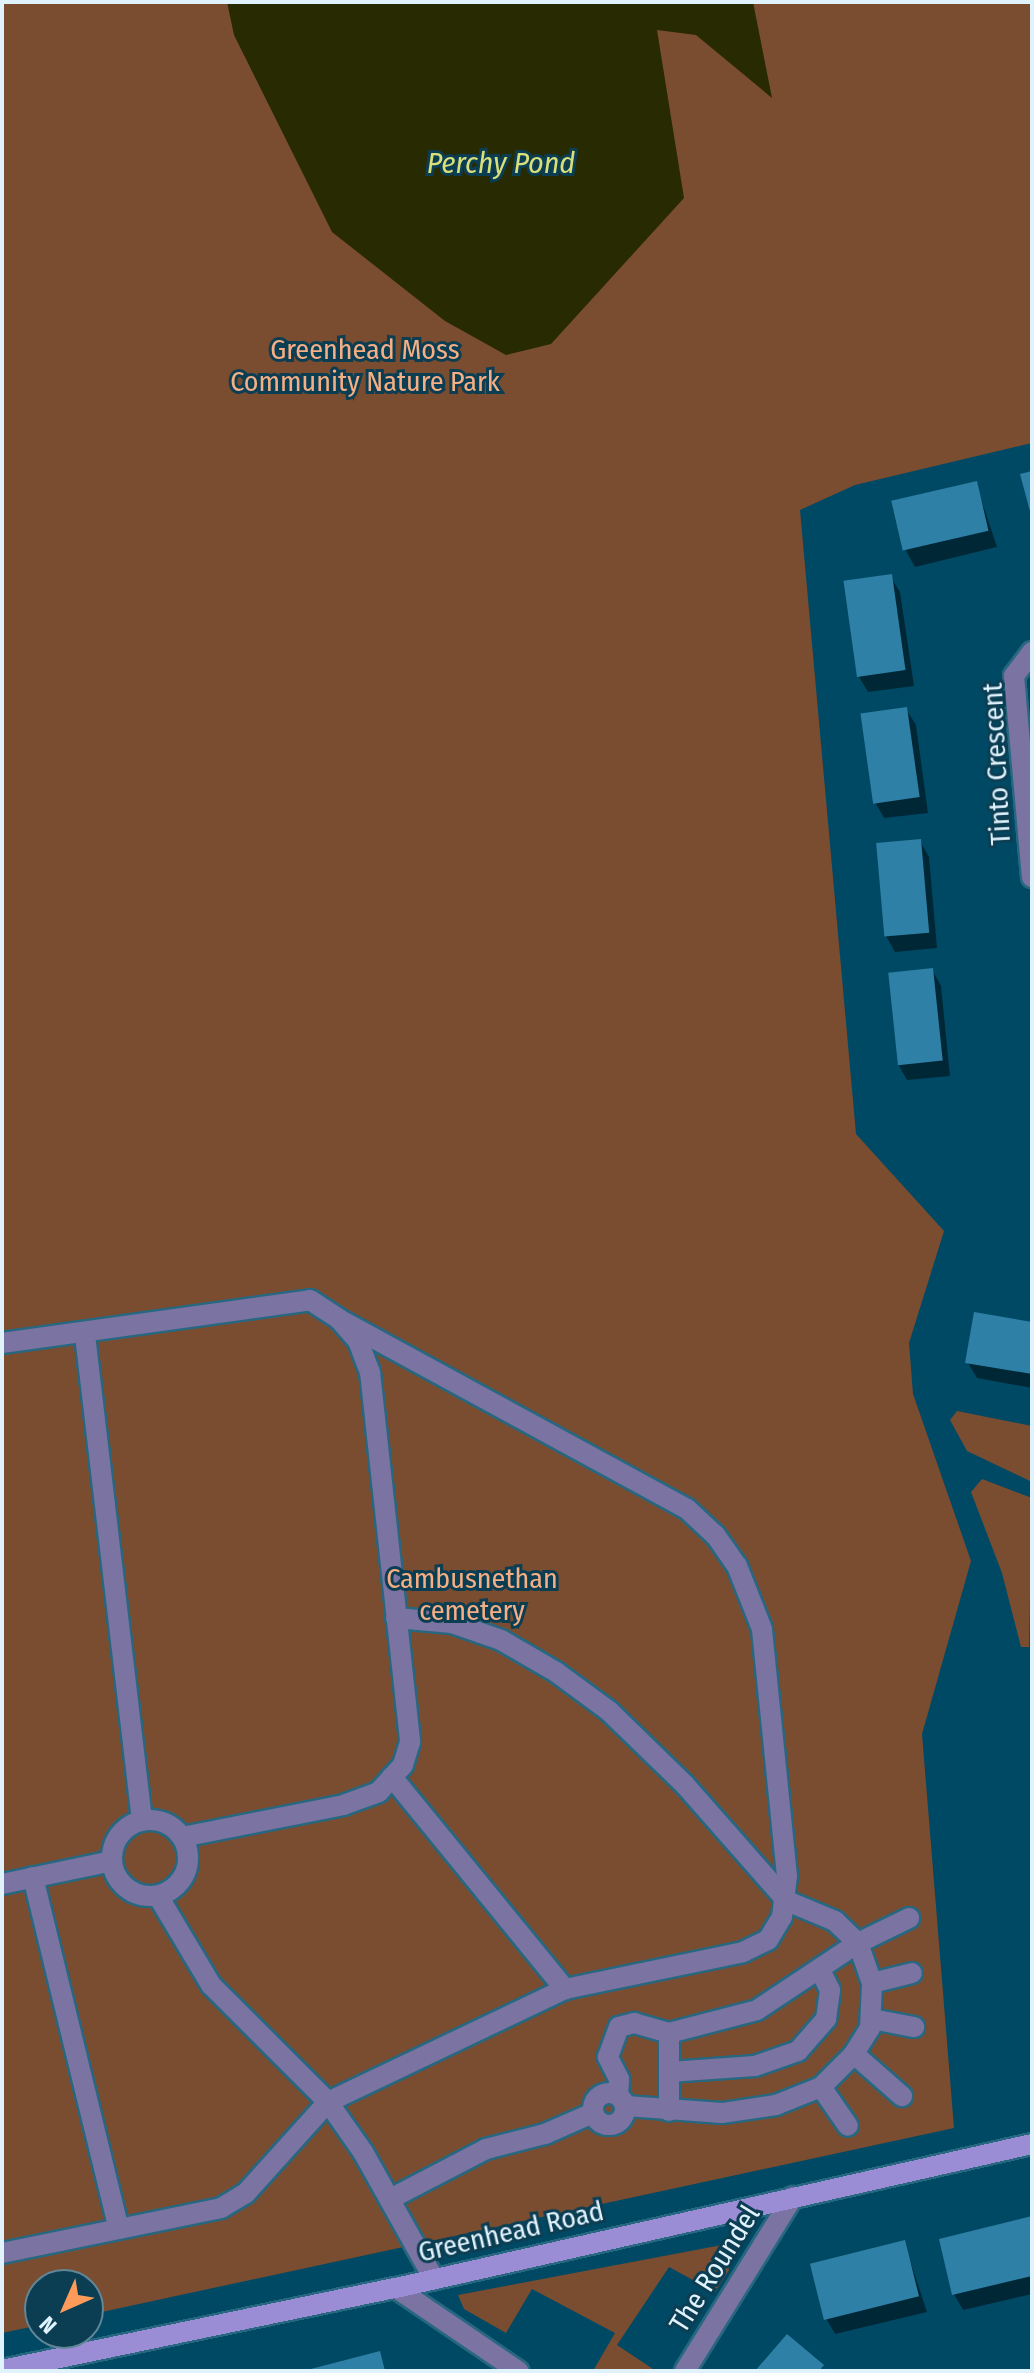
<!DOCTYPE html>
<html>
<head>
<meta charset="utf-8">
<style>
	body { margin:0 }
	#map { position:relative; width:1034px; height:2373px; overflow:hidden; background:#004965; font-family:"Fira Sans Condensed",sans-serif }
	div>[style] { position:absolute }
	.green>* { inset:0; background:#7a4c30 }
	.water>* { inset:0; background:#282a02 }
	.shadow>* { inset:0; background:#0007 }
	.building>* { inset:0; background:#2e80a6; transform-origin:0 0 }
	.roads { filter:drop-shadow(2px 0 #286780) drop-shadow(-2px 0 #286780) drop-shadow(0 2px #286780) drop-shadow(0 -2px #286780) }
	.lane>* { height:20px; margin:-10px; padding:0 10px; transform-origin:10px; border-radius:10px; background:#7b73a1 }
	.lane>.ring { margin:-10px; padding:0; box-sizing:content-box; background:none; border:20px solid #7b73a1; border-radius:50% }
	.street>* { height:20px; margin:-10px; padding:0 10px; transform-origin:10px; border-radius:10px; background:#7b73a1 }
	.secondary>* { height:20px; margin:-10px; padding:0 10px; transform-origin:10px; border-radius:10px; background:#9a8cd5 }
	span { translate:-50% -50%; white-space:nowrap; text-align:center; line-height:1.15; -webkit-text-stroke:6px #0c3e53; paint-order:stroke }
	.park-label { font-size:28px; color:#f6af84 }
	.street-label { font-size:28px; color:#e0f2fc }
	.water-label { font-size:30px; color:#d9df79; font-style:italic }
	.frame { position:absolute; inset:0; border:4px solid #e0f2fc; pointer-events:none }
	.north { position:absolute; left:24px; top:2269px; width:80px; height:80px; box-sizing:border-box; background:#0c3e53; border:2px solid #618697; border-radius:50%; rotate:225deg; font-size:22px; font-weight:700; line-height:32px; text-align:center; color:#e0f2fc }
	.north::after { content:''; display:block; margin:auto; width:28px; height:36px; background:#ff9b5a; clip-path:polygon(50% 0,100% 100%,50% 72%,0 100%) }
</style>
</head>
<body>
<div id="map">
	<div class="green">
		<div style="clip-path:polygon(2px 2px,1032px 2px,1032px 443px,855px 485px,800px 510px,856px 1134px,944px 1231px,909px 1343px,913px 1394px,971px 1561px,922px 1734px,954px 2128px,88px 2315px,88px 2285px,40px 2285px,40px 2325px,2px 2333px)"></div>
		<div style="clip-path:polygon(957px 1411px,1032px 1426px,1032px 1482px,967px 1451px,950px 1420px)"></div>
		<div style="clip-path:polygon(982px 1479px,1032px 1498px,1029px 1647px,1021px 1647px,1002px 1573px,971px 1492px)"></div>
		<div style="clip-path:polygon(722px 2245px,729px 2270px,715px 2292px,669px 2267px,617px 2345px,656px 2371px,593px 2371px,615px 2333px,532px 2289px,506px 2333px,464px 2309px,458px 2295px)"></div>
	</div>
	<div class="water">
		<div style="clip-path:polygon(227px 2px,753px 2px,772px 98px,696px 35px,657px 30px,684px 198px,551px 344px,506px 355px,445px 321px,332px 232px,234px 35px)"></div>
	</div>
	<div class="shadow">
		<div style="clip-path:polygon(976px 484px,997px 547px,915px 567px,906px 551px)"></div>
		<div style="clip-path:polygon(890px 576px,900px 592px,914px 686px,868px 692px,859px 677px)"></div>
		<div style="clip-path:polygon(906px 709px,916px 725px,928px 813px,884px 818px,875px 802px)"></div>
		<div style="clip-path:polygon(920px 841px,929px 857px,937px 948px,895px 952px,886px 936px)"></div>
		<div style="clip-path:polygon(932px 970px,941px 986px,950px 1076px,907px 1080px,898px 1064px)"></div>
		<div style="clip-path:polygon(1032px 1324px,1032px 1388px,977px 1378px,968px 1363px)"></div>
		<div style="clip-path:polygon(1032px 2218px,1032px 2294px,963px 2310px,954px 2294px)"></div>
		<div style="clip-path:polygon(904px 2242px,927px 2312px,835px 2334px,826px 2318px)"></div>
	</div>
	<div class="building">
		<div style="clip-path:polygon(1032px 471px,1032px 515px,1031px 515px,1020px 474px)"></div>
		<div style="left:977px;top:481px;width:51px;height:88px;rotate:77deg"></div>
		<div style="left:892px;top:574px;width:97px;height:49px;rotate:82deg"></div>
		<div style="left:907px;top:707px;width:91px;height:47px;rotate:82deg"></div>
		<div style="left:921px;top:839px;width:94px;height:45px;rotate:85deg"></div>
		<div style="left:933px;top:968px;width:93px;height:45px;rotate:84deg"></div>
		<div style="clip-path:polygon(974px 1312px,1032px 1322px,1032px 1374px,965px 1363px)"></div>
		<div style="clip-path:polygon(1032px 2216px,1032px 2276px,952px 2295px,939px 2239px)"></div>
		<div style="left:905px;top:2240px;width:58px;height:98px;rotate:76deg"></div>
		<div style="clip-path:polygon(787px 2334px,824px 2365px,819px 2371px,755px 2371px)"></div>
		<div style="clip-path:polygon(380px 2351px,385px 2371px,307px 2371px,307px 2370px)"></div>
	</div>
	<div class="roads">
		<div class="lane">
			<div style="left:85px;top:1335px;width:489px;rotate:83.3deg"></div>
			<div style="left:2px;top:1343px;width:311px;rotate:-7.9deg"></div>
			<div style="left:310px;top:1300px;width:35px;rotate:33deg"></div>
			<div style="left:339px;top:1319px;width:29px;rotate:49deg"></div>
			<div style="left:358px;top:1341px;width:33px;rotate:69deg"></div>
			<div style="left:370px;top:1372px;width:372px;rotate:83.8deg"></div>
			<div style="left:410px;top:1742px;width:24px;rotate:107deg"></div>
			<div style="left:403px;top:1765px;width:36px;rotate:132deg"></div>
			<div style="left:379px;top:1792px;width:37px;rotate:160deg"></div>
			<div style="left:344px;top:1805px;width:165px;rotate:168.8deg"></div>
			<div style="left:396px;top:1618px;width:56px;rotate:5.1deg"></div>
			<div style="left:452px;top:1623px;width:52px;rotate:19.1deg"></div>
			<div style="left:501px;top:1640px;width:64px;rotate:30.2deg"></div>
			<div style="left:556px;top:1672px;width:66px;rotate:36.3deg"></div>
			<div style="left:609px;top:1711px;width:106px;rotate:44.2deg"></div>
			<div style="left:685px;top:1785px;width:154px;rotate:48.7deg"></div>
			<div style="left:787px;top:1901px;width:52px;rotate:22.6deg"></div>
			<div style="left:835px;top:1921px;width:32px;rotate:44deg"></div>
			<div style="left:858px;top:1943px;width:42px;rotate:70.7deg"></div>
			<div style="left:872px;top:1983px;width:45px;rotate:92.5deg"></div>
			<div style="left:870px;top:2028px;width:31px;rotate:122deg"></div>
			<div style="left:854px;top:2054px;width:47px;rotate:135deg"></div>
			<div style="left:821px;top:2087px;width:48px;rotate:158.2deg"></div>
			<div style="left:776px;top:2105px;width:55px;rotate:171.6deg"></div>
			<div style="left:722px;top:2113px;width:96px;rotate:-175.8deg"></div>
			<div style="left:392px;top:1777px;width:274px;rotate:50.8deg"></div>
			<div class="ring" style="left:112px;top:1820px;width:56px;height:56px"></div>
			<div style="left:33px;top:1877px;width:362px;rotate:76.3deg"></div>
			<div style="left:2px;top:1884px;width:112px;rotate:-11.8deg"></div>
			<div style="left:158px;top:1896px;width:104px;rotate:59.2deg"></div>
			<div style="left:211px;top:1985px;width:165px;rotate:45deg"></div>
			<div style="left:328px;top:2102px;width:61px;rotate:55deg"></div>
			<div style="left:363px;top:2152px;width:143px;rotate:60.8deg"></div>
			<div style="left:872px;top:1983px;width:41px;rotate:-14deg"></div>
			<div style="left:872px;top:2019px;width:43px;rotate:10.8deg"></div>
			<div style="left:669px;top:2033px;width:78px;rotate:90deg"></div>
			<div style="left:854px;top:2054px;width:64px;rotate:41.2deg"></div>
			<div style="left:669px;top:2072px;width:86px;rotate:-4deg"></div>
			<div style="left:755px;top:2066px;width:46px;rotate:-19.2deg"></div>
			<div style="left:798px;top:2051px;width:43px;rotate:-48.8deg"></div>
			<div style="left:826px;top:2019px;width:29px;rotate:-82deg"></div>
			<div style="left:830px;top:1990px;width:22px;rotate:-117deg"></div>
			<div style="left:821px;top:2087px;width:47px;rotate:55.3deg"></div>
			<div class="ring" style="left:593px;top:2093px;width:12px;height:12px"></div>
			<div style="left:618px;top:2095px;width:16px;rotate:-86deg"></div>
			<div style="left:619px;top:2079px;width:25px;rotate:-117deg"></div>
			<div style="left:608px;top:2057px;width:32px;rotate:-70deg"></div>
			<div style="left:619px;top:2027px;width:16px;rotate:-15deg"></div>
			<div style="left:634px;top:2023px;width:36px;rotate:16deg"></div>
			<div style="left:669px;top:2033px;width:91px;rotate:-14.6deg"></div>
			<div style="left:757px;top:2010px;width:121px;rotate:-33.6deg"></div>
			<div style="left:858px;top:1943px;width:57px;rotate:-26.1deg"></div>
			<div style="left:390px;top:2199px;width:108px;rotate:-27.5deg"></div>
			<div style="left:486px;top:2149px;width:61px;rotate:-14.3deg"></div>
			<div style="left:545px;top:2134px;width:52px;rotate:-23.6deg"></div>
			<div style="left:2px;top:2253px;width:224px;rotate:-11.6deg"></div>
			<div style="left:221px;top:2208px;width:29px;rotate:-31deg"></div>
			<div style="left:246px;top:2193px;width:122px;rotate:-48deg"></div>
			<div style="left:328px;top:2102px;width:263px;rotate:-25.5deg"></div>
			<div style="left:565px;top:1989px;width:182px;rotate:-11.7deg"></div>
			<div style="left:743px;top:1952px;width:28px;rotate:-26deg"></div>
			<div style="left:768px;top:1940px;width:27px;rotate:-59deg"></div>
			<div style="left:782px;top:1917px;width:41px;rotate:-83deg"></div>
			<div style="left:787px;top:1876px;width:248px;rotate:-95.8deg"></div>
			<div style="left:762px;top:1629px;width:68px;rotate:-111.6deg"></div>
			<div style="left:737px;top:1566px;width:38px;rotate:-125deg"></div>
			<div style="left:715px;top:1535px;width:38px;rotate:-137deg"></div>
			<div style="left:687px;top:1509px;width:396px;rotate:-151.4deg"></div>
		</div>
		<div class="street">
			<div style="left:1032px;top:652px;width:30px;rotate:127deg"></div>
			<div style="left:1014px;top:676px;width:202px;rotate:84.9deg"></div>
			<div style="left:396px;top:2288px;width:148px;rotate:34.2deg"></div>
			<div style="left:685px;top:2371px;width:205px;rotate:-58.2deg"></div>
		</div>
		<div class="secondary">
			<div style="left:2px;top:2370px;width:402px;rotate:-11.8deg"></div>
			<div style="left:396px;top:2288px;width:652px;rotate:-12.76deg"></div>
		</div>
	</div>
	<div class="park-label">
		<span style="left:365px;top:366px">Greenhead Moss<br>Community Nature Park</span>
		<span style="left:472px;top:1595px">Cambusnethan<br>cemetery</span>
	</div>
	<div class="street-label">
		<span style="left:997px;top:764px;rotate:-93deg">Tinto Crescent</span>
		<span style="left:511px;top:2232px;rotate:-13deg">Greenhead Road</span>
		<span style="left:715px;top:2269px;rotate:-58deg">The Roundel</span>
	</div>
	<div class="water-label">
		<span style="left:501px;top:163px">Perchy Pond</span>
	</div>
	<div class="frame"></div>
	<div class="north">N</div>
</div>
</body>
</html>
